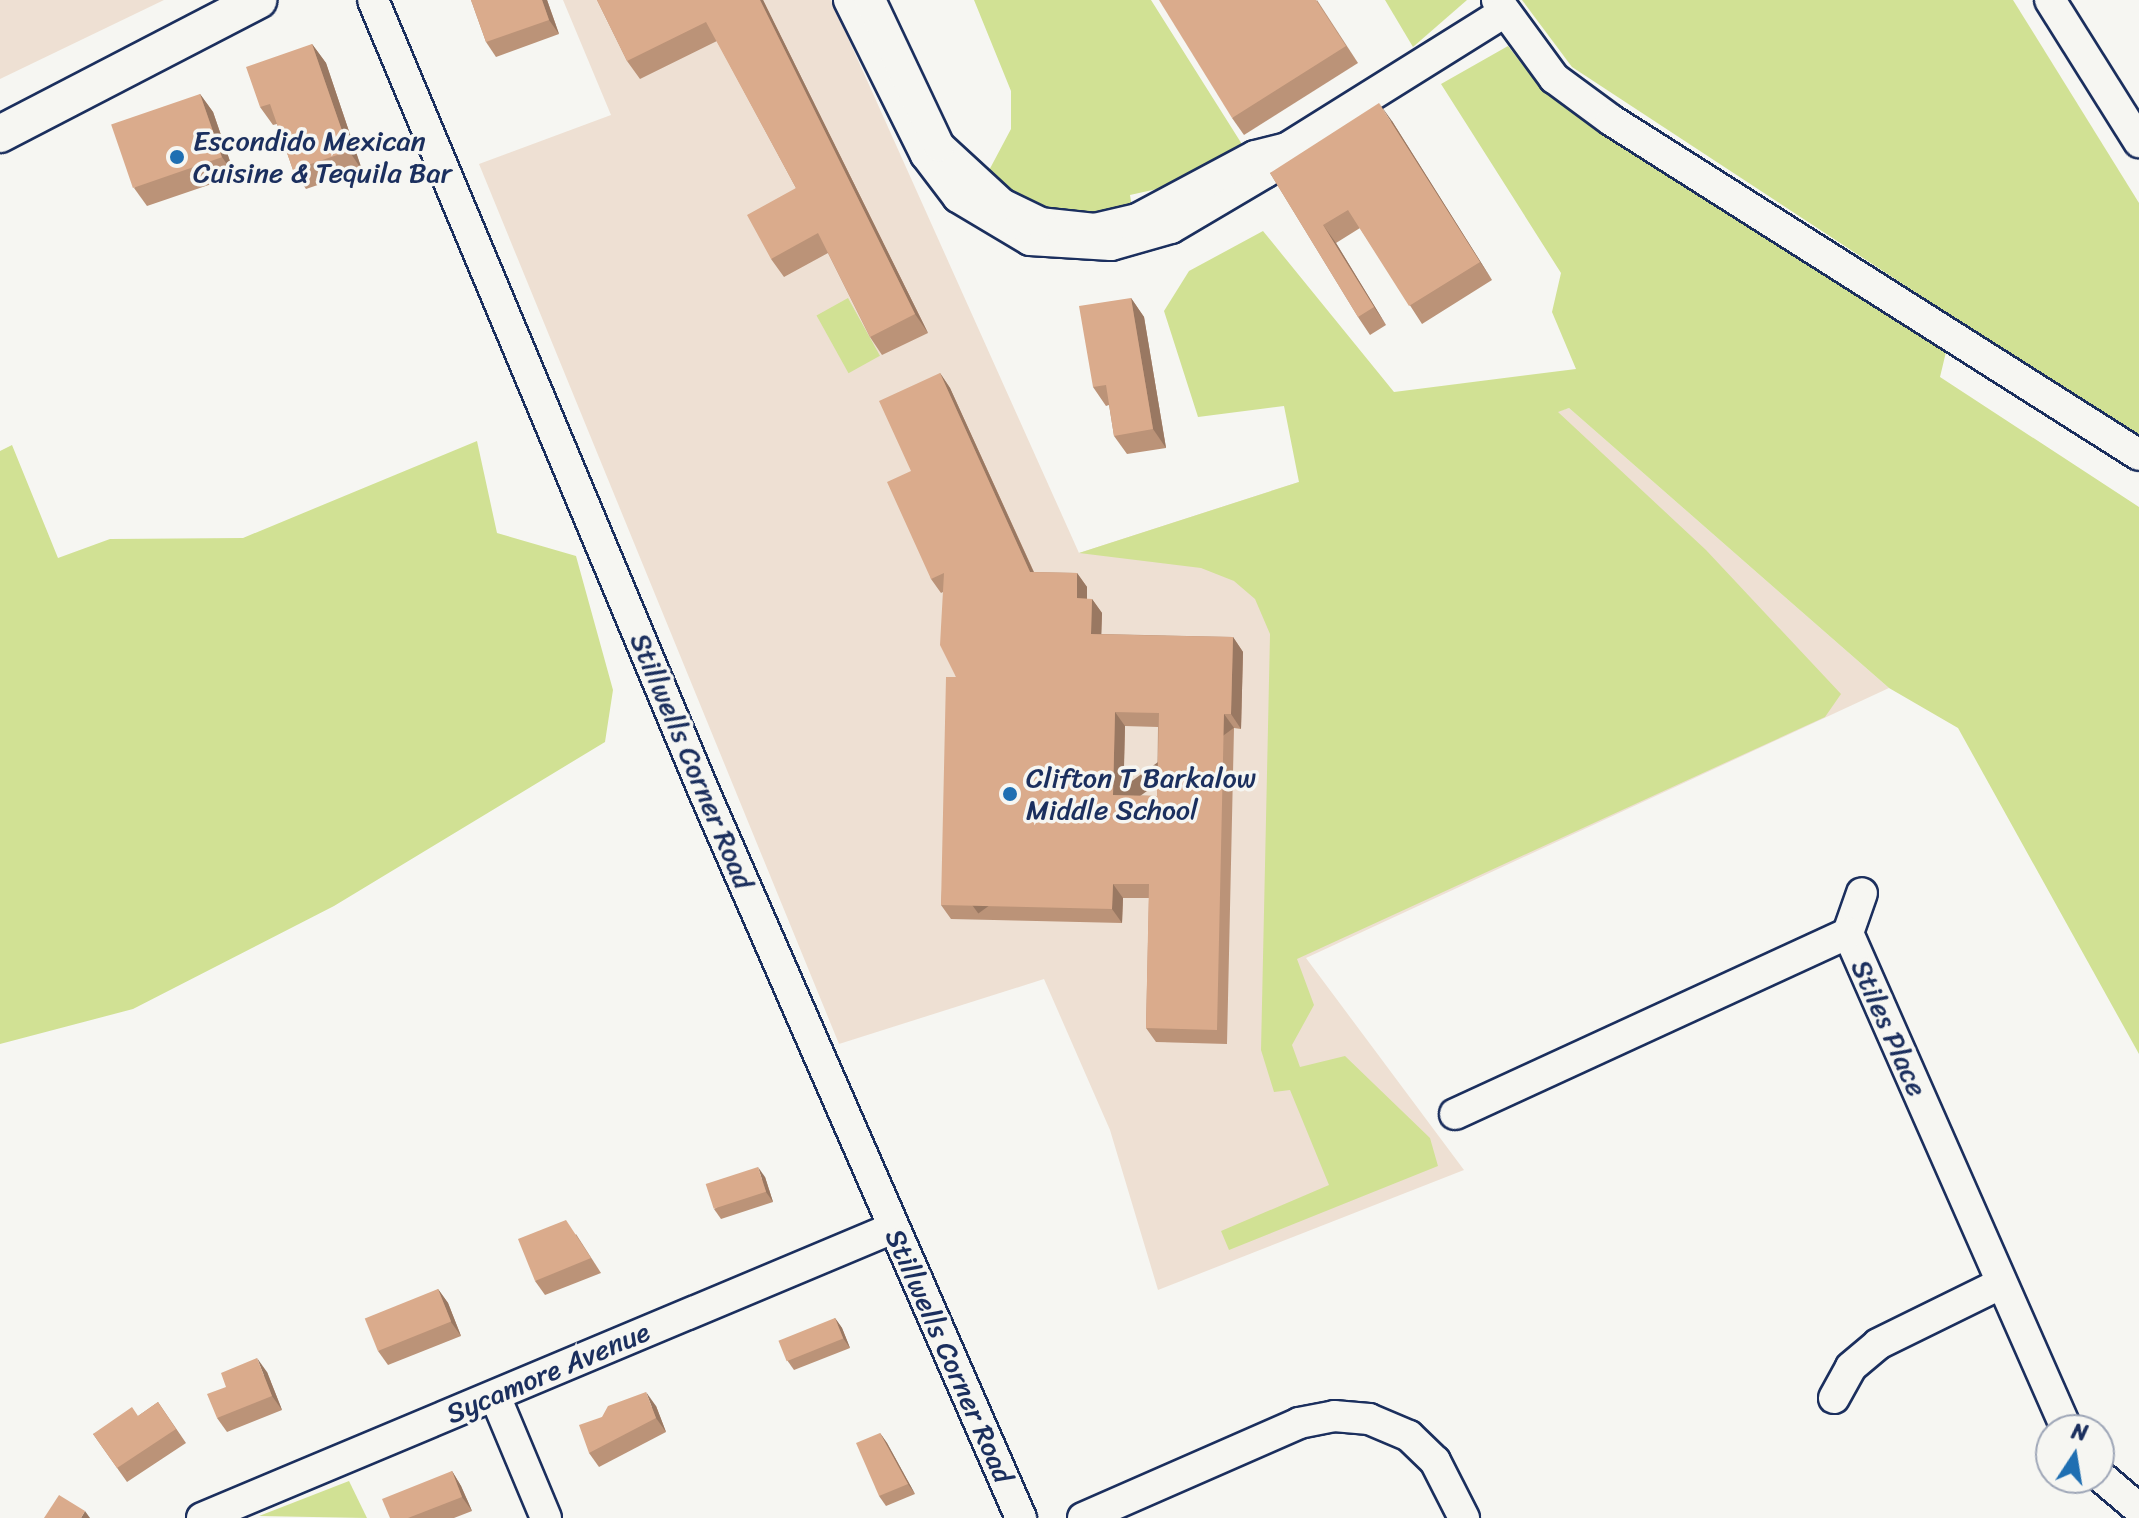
<!DOCTYPE html>
<html>
<head>
<meta charset="utf-8">
<style>
	body { margin:0 }
	#map { position:relative; width:2139px; height:1518px; overflow:hidden; background:#f6f6f2; font-family:Sriracha,sans-serif }
	div>[style] { position:absolute }
	.built>* { inset:0; background:#eee0d3 }
	.green>* { inset:0; background:#d1e194; transform-origin:0 0 }
	.roads { filter:drop-shadow(2px 0 #1b2f5e) drop-shadow(-2px 0 #1b2f5e) drop-shadow(0 2px #1b2f5e) drop-shadow(0 -2px #1b2f5e) }
	.minor>* { height:30px; margin:-15px; padding:0 15px; transform-origin:15px; border-radius:15px; background:#f6f6f2 }
	.major>* { height:36px; margin:-18px; padding:0 18px; transform-origin:18px; border-radius:18px; background:#f6f6f2 }
	.wall>* { inset:0; background:#bb9378 }
	.shaded-wall>* { inset:0; background:#997862; transform-origin:0 0 }
	.building>* { inset:0; background:#daab8c; transform-origin:0 0 }
	.dots>* { width:22px; height:22px; translate:-50% -50%; box-sizing:border-box; border:4px solid #f6f6f2; border-radius:50% }
	span { translate:-50% -50%; white-space:nowrap; text-align:center; line-height:1.15; -webkit-text-stroke:7px #f6f6f2; paint-order:stroke }
	.poi-label { font-size:28px; color:#1b2f5e }
	.left { translate:0 -50%; text-align:left }
	.street-label { font-size:28px; color:#1b2f5e }
	.north { position:absolute; left:2035px; top:1414px; width:80px; height:80px; box-sizing:border-box; background:#f6f6f2; border:2px solid #9ea6b7; border-radius:50%; rotate:12deg; font-size:22px; font-weight:700; line-height:32px; text-align:center; color:#1b2f5e }
	.north::after { content:''; display:block; margin:auto; width:28px; height:36px; background:#1f6fb2; clip-path:polygon(50% 0,100% 100%,50% 72%,0 100%) }
</style>
</head>
<body>
<div id="map">
	<div class="built">
		<div style="clip-path:polygon(0 0,164px 0,0 79px)"></div>
		<div style="clip-path:polygon(563px 0,831px 0,1079px 553px,1299px 482px,1569px 408px,1889px 688px,1306px 958px,1464px 1170px,1158px 1290px,1110px 1130px,1044px 979px,839px 1044px,479px 164px,611px 115px)"></div>
	</div>
	<div class="green">
		<div style="clip-path:polygon(974px 0,1151px 0,1245px 149px,1166px 187px,1130px 195px,1133px 213px,1063px 214px,1014px 197px,986px 176px,1011px 129px,1011px 91px)"></div>
		<div style="clip-path:polygon(1385px 0,1467px 0,1413px 47px)"></div>
		<div style="clip-path:polygon(1522px 0,2013px 0,2139px 203px,2139px 439px,1572px 67px)"></div>
		<div style="clip-path:polygon(1508px 46px,1529px 73px,1614px 136px,1946px 352px,1940px 377px,2139px 507px,2139px 1054px,1958px 728px,1889px 688px,1569px 408px,1558px 412px,1706px 550px,1841px 694px,1825px 717px,1297px 959px,1314px 1005px,1292px 1045px,1300px 1067px,1345px 1056px,1430px 1138px,1438px 1166px,1229px 1250px,1221px 1231px,1329px 1185px,1290px 1090px,1274px 1092px,1261px 1050px,1270px 634px,1255px 599px,1234px 581px,1201px 568px,1079px 553px,1299px 482px,1284px 406px,1198px 417px,1164px 311px,1189px 271px,1263px 231px,1394px 392px,1576px 369px,1552px 312px,1561px 273px,1441px 84px)"></div>
		<div style="left:848px;top:298px;width:66px;height:36px;rotate:61deg"></div>
		<div style="clip-path:polygon(477px 441px,497px 533px,576px 556px,613px 690px,605px 742px,334px 906px,133px 1009px,0 1044px,0 451px,12px 445px,58px 558px,110px 539px,243px 538px)"></div>
		<div style="clip-path:polygon(349px 1481px,367px 1518px,259px 1516px)"></div>
	</div>
	<div class="roads">
		<div class="minor">
			<div style="left:373px;top:0;width:861px;rotate:67.31deg"></div>
			<div style="left:705px;top:794px;width:790px;rotate:66.42deg"></div>
			<div style="left:849px;top:0;width:173px;rotate:63.6deg"></div>
			<div style="left:926px;top:155px;width:53px;rotate:52.7deg"></div>
			<div style="left:958px;top:197px;width:84px;rotate:30.8deg"></div>
			<div style="left:1030px;top:240px;width:81px;rotate:3.5deg"></div>
			<div style="left:1111px;top:245px;width:62px;rotate:-15.8deg"></div>
			<div style="left:1171px;top:228px;width:110px;rotate:-30.5deg"></div>
			<div style="left:1266px;top:172px;width:32px;rotate:-49deg"></div>
			<div style="left:1287px;top:148px;width:33px;rotate:166deg"></div>
			<div style="left:1255px;top:156px;width:134px;rotate:151.9deg"></div>
			<div style="left:1137px;top:219px;width:43px;rotate:166.6deg"></div>
			<div style="left:1095px;top:229px;width:54px;rotate:-173.7deg"></div>
			<div style="left:1041px;top:223px;width:43px;rotate:-154deg"></div>
			<div style="left:1002px;top:204px;width:86px;rotate:-137.4deg"></div>
			<div style="left:939px;top:146px;width:161px;rotate:-115.3deg"></div>
			<div style="left:1497px;top:0;width:97px;rotate:53.8deg"></div>
			<div style="left:1554px;top:78px;width:71px;rotate:36.4deg"></div>
			<div style="left:1611px;top:120px;width:625px;rotate:32.39deg"></div>
			<div style="left:2050px;top:0;width:168px;rotate:57.9deg"></div>
			<div style="left:1287px;top:148px;width:257px;rotate:-32deg"></div>
			<div style="left:1848px;top:933px;width:543px;rotate:66.22deg"></div>
			<div style="left:1848px;top:933px;width:42px;rotate:-70.7deg"></div>
			<div style="left:1455px;top:1114px;width:433px;rotate:-24.7deg"></div>
			<div style="left:495px;top:1396px;width:132px;rotate:67.3deg"></div>
			<div style="left:1834px;top:1398px;width:35px;rotate:-61deg"></div>
			<div style="left:1851px;top:1367px;width:35px;rotate:-40deg"></div>
			<div style="left:1878px;top:1344px;width:136px;rotate:-26.2deg"></div>
			<div style="left:2099px;top:1475px;width:52px;rotate:40.4deg"></div>
			<div style="left:202px;top:1518px;width:749px;rotate:-22.77deg"></div>
			<div style="left:1083px;top:1518px;width:236px;rotate:-23.7deg"></div>
			<div style="left:1299px;top:1423px;width:36px;rotate:-11deg"></div>
			<div style="left:1334px;top:1416px;width:35px;rotate:5deg"></div>
			<div style="left:1369px;top:1419px;width:43px;rotate:23deg"></div>
			<div style="left:1409px;top:1436px;width:36px;rotate:44deg"></div>
			<div style="left:1435px;top:1461px;width:64px;rotate:63deg"></div>
		</div>
		<div class="major">
			<div style="left:0;top:134px;width:291px;rotate:-27.4deg"></div>
		</div>
	</div>
	<div class="wall">
		<div style="clip-path:polygon(471px 0,547px 0,559px 34px,496px 57px,486px 42px)"></div>
		<div style="clip-path:polygon(597px 0,763px 0,928px 333px,882px 355px,870px 337px,828px 253px,784px 277px,771px 259px,796px 188px,717px 41px,640px 79px,627px 61px)"></div>
		<div style="clip-path:polygon(1317px 0,1358px 63px,1244px 135px,1232px 118px)"></div>
		<div style="clip-path:polygon(312px 44px,326px 63px,362px 170px,306px 189px,293px 170px,277px 124px,273px 125px,260px 107px)"></div>
		<div style="clip-path:polygon(200px 94px,213px 112px,235px 176px,147px 206px,134px 188px)"></div>
		<div style="clip-path:polygon(1392px 121px,1492px 280px,1422px 324px,1360px 228px,1336px 243px,1386px 325px,1370px 335px,1358px 317px,1270px 173px)"></div>
		<div style="clip-path:polygon(1131px 298px,1144px 317px,1166px 448px,1127px 454px,1114px 436px,1109px 405px,1106px 406px,1093px 387px)"></div>
		<div style="clip-path:polygon(evenodd,940px 373px,950px 388px,1034px 572px,1077px 573px,1087px 587px,1087px 599px,1092px 599px,1102px 613px,1101px 634px,1233px 637px,1243px 652px,1241px 729px,1234px 728px,1227px 1044px,1156px 1042px,1146px 1028px,1149px 898px,1123px 898px,1122px 923px,951px 919px,941px 905px,956px 677px,943px 592px,941px 593px,931px 579px,911px 471px,940px 373px,1125px 726px,1158px 727px,1157px 796px,1123px 795px,1125px 726px)"></div>
		<div style="clip-path:polygon(765px 1177px,773px 1202px,721px 1219px,714px 1209px)"></div>
		<div style="clip-path:polygon(576px 1234px,601px 1273px,545px 1295px,535px 1281px)"></div>
		<div style="clip-path:polygon(438px 1289px,448px 1303px,461px 1336px,388px 1365px,378px 1351px)"></div>
		<div style="clip-path:polygon(835px 1318px,842px 1328px,850px 1348px,794px 1370px,787px 1360px)"></div>
		<div style="clip-path:polygon(267px 1372px,282px 1410px,227px 1432px,217px 1418px)"></div>
		<div style="clip-path:polygon(158px 1402px,186px 1443px,127px 1482px,93px 1434px,138px 1416px)"></div>
		<div style="clip-path:polygon(656px 1406px,666px 1432px,599px 1467px,589px 1453px,602px 1417px)"></div>
		<div style="clip-path:polygon(880px 1433px,887px 1443px,915px 1494px,886px 1506px,879px 1496px)"></div>
		<div style="clip-path:polygon(452px 1471px,461px 1486px,472px 1511px,454px 1518px,390px 1518px)"></div>
	</div>
	<div class="shaded-wall">
		<div style="clip-path:polygon(542px 0,547px 0,559px 34px,549px 20px)"></div>
		<div style="clip-path:polygon(760px 0,763px 0,928px 333px,915px 314px)"></div>
		<div style="clip-path:polygon(312px 44px,326px 63px,362px 170px,349px 151px)"></div>
		<div style="clip-path:polygon(200px 94px,213px 112px,235px 176px,222px 157px)"></div>
		<div style="clip-path:polygon(1379px 103px,1392px 121px,1492px 280px,1480px 262px)"></div>
		<div style="clip-path:polygon(1323px 225px,1336px 243px,1386px 325px,1374px 307px)"></div>
		<div style="clip-path:polygon(1131px 298px,1144px 317px,1166px 448px,1153px 429px)"></div>
		<div style="clip-path:polygon(940px 373px,950px 388px,1040px 586px,1030px 572px)"></div>
		<div style="clip-path:polygon(1077px 573px,1087px 587px,1087px 612px,1077px 598px)"></div>
		<div style="clip-path:polygon(1092px 599px,1102px 613px,1101px 648px,1091px 634px)"></div>
		<div style="clip-path:polygon(1233px 637px,1243px 652px,1241px 729px,1231px 714px)"></div>
		<div style="clip-path:polygon(1115px 712px,1125px 726px,1123px 809px,1113px 795px)"></div>
		<div style="left:1224px;top:714px;width:17px;height:316px;rotate:54deg"></div>
		<div style="clip-path:polygon(1113px 884px,1123px 898px,1122px 923px,1112px 909px)"></div>
		<div style="clip-path:polygon(758px 1167px,765px 1177px,773px 1202px,766px 1192px)"></div>
		<div style="clip-path:polygon(438px 1289px,448px 1303px,461px 1336px,451px 1322px)"></div>
		<div style="clip-path:polygon(835px 1318px,842px 1328px,850px 1348px,843px 1338px)"></div>
		<div style="clip-path:polygon(257px 1358px,267px 1372px,282px 1410px,272px 1396px)"></div>
		<div style="clip-path:polygon(646px 1392px,656px 1406px,666px 1432px,656px 1418px)"></div>
		<div style="clip-path:polygon(880px 1433px,887px 1443px,915px 1494px,908px 1484px)"></div>
		<div style="clip-path:polygon(452px 1471px,461px 1486px,472px 1511px,462px 1497px)"></div>
		<div style="clip-path:polygon(85px 1511px,90px 1518px,81px 1518px)"></div>
	</div>
	<div class="building">
		<div style="clip-path:polygon(471px 0,542px 0,549px 20px,486px 42px)"></div>
		<div style="clip-path:polygon(597px 0,760px 0,915px 314px,870px 337px,818px 233px,771px 259px,747px 215px,796px 188px,706px 22px,627px 61px)"></div>
		<div style="clip-path:polygon(1159px 0,1316px 0,1346px 46px,1232px 118px)"></div>
		<div style="clip-path:polygon(312px 44px,349px 151px,293px 170px,270px 104px,260px 107px,246px 67px)"></div>
		<div style="left:200px;top:94px;width:67px;height:94px;rotate:71deg"></div>
		<div style="clip-path:polygon(1379px 103px,1480px 262px,1409px 306px,1348px 210px,1323px 225px,1374px 307px,1358px 317px,1270px 173px)"></div>
		<div style="clip-path:polygon(1131px 298px,1153px 429px,1114px 436px,1106px 385px,1093px 387px,1079px 306px)"></div>
		<div style="clip-path:polygon(evenodd,940px 373px,1030px 572px,1077px 573px,1077px 598px,1092px 599px,1091px 634px,1233px 637px,1231px 714px,1224px 714px,1217px 1030px,1146px 1028px,1149px 884px,1113px 884px,1112px 909px,941px 905px,946px 677px,956px 677px,940px 645px,944px 573px,931px 579px,887px 482px,911px 471px,879px 401px,940px 373px,1115px 712px,1159px 713px,1157px 796px,1113px 795px,1115px 712px)"></div>
		<div style="left:758px;top:1167px;width:26px;height:55px;rotate:72deg"></div>
		<div style="clip-path:polygon(566px 1220px,591px 1258px,535px 1281px,518px 1239px)"></div>
		<div style="left:438px;top:1289px;width:35px;height:79px;rotate:68deg"></div>
		<div style="left:835px;top:1318px;width:22px;height:61px;rotate:68deg"></div>
		<div style="clip-path:polygon(257px 1358px,272px 1396px,217px 1418px,207px 1394px,226px 1387px,221px 1373px)"></div>
		<div style="clip-path:polygon(646px 1392px,656px 1418px,589px 1453px,579px 1425px,602px 1417px,608px 1406px)"></div>
		<div style="clip-path:polygon(158px 1402px,176px 1429px,117px 1468px,93px 1434px,132px 1407px,138px 1416px)"></div>
		<div style="clip-path:polygon(880px 1433px,908px 1484px,879px 1496px,856px 1443px)"></div>
		<div style="clip-path:polygon(452px 1471px,462px 1497px,408px 1518px,390px 1518px,382px 1499px)"></div>
		<div style="clip-path:polygon(59px 1495px,85px 1511px,81px 1518px,44px 1518px)"></div>
	</div>
	<div class="dots">
		<div style="left:177px;top:157px;background:#1f6fb2"></div>
		<div style="left:1010px;top:794px;background:#1f6fb2"></div>
	</div>
	<div class="poi-label">
		<span class="left" style="left:193px;top:157px">Escondido Mexican<br>Cuisine &amp; Tequila Bar</span>
		<span class="left" style="left:1026px;top:794px">Clifton T Barkalow<br>Middle School</span>
	</div>
	<div class="street-label">
		<span style="left:692px;top:761px;rotate:67deg">Stillwells Corner Road</span>
		<span style="left:1889px;top:1028px;rotate:66deg">Stiles Place</span>
		<span style="left:949px;top:1356px;rotate:66deg">Stillwells Corner Road</span>
		<span style="left:548px;top:1373px;rotate:-23deg">Sycamore Avenue</span>
	</div>
	<div class="north">N</div>
</div>
</body>
</html>
